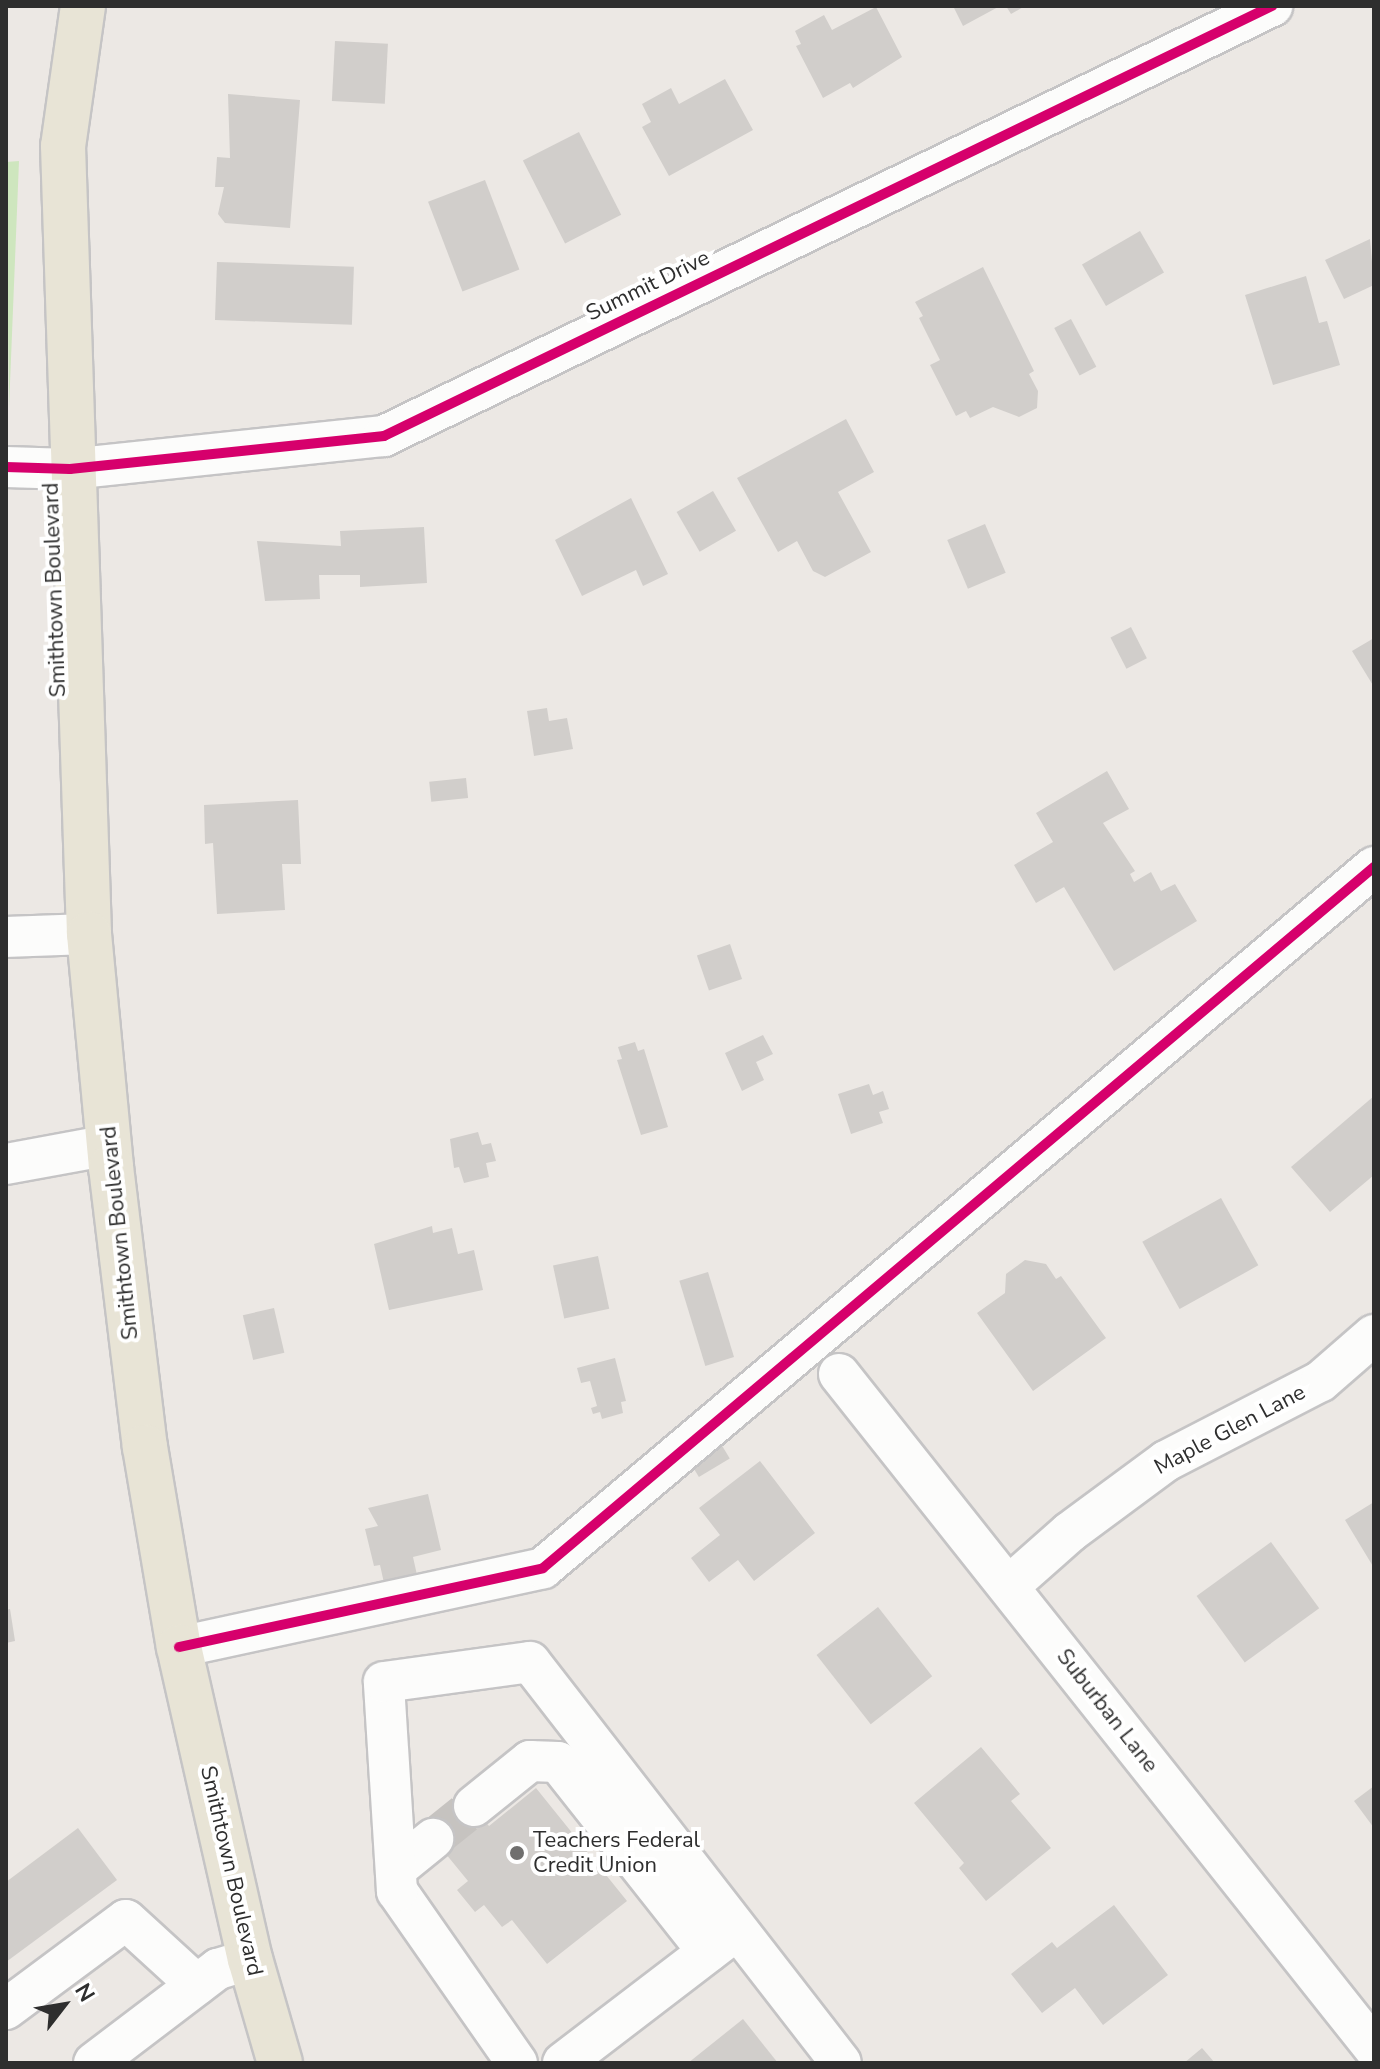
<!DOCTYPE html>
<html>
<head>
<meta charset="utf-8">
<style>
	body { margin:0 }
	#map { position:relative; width:1380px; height:2069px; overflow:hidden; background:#ece8e4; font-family:"Nunito Sans",sans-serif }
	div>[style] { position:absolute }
	.green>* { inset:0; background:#cee6be }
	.building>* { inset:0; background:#d1cecb; transform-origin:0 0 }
	.minor-tunnel>* { height:40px; margin-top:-20px; transform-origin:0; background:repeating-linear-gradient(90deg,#c6c3c0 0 40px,transparent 0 60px) }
	.roads { filter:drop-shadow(2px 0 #c5c4c5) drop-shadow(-2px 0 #c5c4c5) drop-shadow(0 2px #c5c4c5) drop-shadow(0 -2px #c5c4c5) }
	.minor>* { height:40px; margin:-20px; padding:0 20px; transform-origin:20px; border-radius:20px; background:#fcfcfb }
	.major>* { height:44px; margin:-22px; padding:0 22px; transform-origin:22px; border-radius:22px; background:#e8e4d6 }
	.cycleway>* { height:10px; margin:-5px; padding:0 5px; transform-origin:5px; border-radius:5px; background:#d6006c }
	.dots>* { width:22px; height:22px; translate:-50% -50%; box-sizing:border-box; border:4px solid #fff; border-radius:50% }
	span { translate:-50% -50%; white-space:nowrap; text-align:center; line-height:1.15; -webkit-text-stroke:8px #fff; paint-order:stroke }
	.street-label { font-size:22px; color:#2e2e2e }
	.poi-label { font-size:22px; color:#2e2e2e }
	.left { translate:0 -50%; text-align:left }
	.frame { position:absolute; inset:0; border:8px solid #2e2e2e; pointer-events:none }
	.north { position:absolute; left:24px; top:1965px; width:80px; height:80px; -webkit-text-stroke:6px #fff; paint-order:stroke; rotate:59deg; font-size:22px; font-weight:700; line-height:32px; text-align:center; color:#2e2e2e }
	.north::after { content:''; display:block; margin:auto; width:28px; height:36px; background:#2e2e2e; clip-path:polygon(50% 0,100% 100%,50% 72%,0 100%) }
</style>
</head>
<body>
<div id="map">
	<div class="green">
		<div style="clip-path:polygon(19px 161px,9px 408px,6px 162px)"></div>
	</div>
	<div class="building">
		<div style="clip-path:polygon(953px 6px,1000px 6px,963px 26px)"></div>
		<div style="clip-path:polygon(1006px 6px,1025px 6px,1011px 14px)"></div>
		<div style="clip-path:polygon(876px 7px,902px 57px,853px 88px,850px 83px,823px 98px,796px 46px,801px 44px,795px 31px,824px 15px,832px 30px)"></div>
		<div style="left:335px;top:41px;width:53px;height:60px;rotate:3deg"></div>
		<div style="clip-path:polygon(725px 79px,753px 130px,669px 176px,642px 127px,651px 122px,642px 104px,671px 88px,679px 104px)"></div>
		<div style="clip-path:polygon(228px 94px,300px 100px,290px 228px,225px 223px,218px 214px,224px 187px,215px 187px,217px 157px,230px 158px)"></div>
		<div style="left:579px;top:132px;width:93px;height:63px;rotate:63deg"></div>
		<div style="left:485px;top:180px;width:96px;height:61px;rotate:69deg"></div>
		<div style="left:1140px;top:231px;width:48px;height:67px;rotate:60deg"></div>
		<div style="clip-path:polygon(1370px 239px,1374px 285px,1344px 299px,1325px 260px)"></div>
		<div style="left:217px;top:262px;width:137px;height:58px;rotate:2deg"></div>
		<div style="clip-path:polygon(983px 267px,1034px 371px,1029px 374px,1038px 391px,1037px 408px,1019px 417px,993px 407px,970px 418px,966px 411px,956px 416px,930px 365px,940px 360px,919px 318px,923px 316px,915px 302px)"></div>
		<div style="clip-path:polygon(1306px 276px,1319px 323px,1327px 321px,1340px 365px,1273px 385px,1245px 295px)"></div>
		<div style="left:1071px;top:319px;width:54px;height:19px;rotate:62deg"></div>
		<div style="clip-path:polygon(846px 419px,874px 472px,838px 492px,871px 552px,825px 577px,813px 571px,797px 541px,778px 552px,737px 478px)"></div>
		<div style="left:713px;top:491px;width:46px;height:42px;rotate:60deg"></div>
		<div style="clip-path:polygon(631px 498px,668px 574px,643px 586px,636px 570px,582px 596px,555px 540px)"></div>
		<div style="left:985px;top:524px;width:53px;height:41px;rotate:67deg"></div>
		<div style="clip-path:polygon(424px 527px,427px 583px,360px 587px,360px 575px,319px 575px,320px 599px,265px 601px,257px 541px,341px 546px,340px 531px)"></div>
		<div style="left:1131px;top:627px;width:35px;height:23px;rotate:63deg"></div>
		<div style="clip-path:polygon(1374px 638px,1374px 687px,1352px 651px)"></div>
		<div style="clip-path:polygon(547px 708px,549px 721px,567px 718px,573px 749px,534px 756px,527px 711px)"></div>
		<div style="clip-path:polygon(1107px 771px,1129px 809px,1103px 823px,1135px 871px,1130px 874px,1134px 882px,1151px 872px,1161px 891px,1175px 884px,1197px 921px,1114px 971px,1064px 887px,1036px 903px,1014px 865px,1053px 842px,1036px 813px)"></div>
		<div style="left:466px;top:778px;width:20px;height:37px;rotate:84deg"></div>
		<div style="clip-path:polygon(298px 800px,301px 864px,282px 864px,285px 910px,217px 914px,213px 843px,205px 844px,204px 805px)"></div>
		<div style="left:730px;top:944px;width:37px;height:35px;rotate:71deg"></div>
		<div style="clip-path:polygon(763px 1035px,773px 1054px,756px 1062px,764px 1080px,742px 1091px,725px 1053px)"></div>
		<div style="clip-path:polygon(635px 1042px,638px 1051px,644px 1049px,668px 1127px,641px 1135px,617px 1060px,622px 1059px,618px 1047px)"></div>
		<div style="clip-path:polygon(869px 1084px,873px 1095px,883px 1091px,889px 1109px,879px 1112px,883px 1123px,851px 1134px,838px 1094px)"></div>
		<div style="clip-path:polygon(1374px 1096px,1374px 1175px,1330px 1212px,1291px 1167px)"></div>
		<div style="clip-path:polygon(478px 1132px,482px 1145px,491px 1143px,496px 1161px,486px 1163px,489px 1177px,464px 1183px,459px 1167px,454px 1168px,450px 1139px)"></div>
		<div style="left:1221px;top:1198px;width:77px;height:90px;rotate:61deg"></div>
		<div style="clip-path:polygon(432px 1226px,433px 1233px,452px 1228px,458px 1254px,474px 1250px,483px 1290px,389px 1310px,374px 1244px)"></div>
		<div style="left:598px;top:1256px;width:54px;height:46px;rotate:78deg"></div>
		<div style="clip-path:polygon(1025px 1260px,1046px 1264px,1056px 1279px,1061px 1276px,1106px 1338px,1033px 1391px,977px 1313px,1005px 1293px,1006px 1274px)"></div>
		<div style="left:708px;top:1272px;width:89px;height:30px;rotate:73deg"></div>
		<div style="left:274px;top:1308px;width:46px;height:32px;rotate:77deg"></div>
		<div style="clip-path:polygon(615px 1358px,626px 1401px,621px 1402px,623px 1413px,602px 1419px,600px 1412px,593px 1414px,591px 1408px,597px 1406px,590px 1381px,581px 1383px,577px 1368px)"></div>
		<div style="left:721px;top:1444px;width:17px;height:36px;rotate:59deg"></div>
		<div style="clip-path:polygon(760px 1461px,815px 1533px,754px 1581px,738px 1560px,709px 1582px,691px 1558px,720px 1535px,699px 1508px)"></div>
		<div style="clip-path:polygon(428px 1494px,441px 1550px,413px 1557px,417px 1575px,384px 1583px,380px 1565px,374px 1566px,365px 1529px,378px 1526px,368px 1508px)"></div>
		<div style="clip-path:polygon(1374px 1502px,1374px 1568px,1345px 1520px)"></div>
		<div style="left:1271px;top:1542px;width:82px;height:92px;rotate:54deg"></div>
		<div style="left:878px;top:1607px;width:88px;height:78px;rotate:52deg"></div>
		<div style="clip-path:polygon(10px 1609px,15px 1641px,6px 1643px,6px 1610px)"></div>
		<div style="clip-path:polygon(981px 1747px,1020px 1794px,1011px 1801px,1051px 1848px,986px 1901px,959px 1868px,964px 1863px,914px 1803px)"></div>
		<div style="clip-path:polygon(1374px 1786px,1374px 1828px,1354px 1801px)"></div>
		<div style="clip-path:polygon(536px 1788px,627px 1901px,547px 1964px,512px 1920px,502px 1927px,484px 1905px,475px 1912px,457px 1890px,468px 1881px,423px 1826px,463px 1794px,489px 1826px)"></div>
		<div style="clip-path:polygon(78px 1828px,117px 1880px,6px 1962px,6px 1882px)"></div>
		<div style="clip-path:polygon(1114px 1905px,1168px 1975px,1103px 2025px,1075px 1988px,1042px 2013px,1011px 1974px,1052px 1942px,1057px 1948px)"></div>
		<div style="clip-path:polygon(743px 2019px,778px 2063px,688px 2063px)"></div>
		<div style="clip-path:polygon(1202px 2048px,1215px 2063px,1184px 2063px)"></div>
	</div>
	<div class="minor-tunnel">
		<div style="left:433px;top:1839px;width:53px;rotate:-38.8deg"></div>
	</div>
	<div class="roads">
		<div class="minor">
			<div style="left:6px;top:467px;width:64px;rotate:1.8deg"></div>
			<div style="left:70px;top:469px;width:316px;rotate:-6deg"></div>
			<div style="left:384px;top:436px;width:987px;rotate:-25.84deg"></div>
			<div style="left:6px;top:937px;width:83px;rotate:-2.1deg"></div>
			<div style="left:6px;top:1164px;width:106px;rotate:-10.4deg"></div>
			<div style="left:839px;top:1374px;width:861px;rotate:51.56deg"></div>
			<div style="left:1010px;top:1585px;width:80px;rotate:-41.5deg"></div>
			<div style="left:1070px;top:1532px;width:119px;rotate:-36.5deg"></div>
			<div style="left:1166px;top:1461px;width:174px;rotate:-27.3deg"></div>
			<div style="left:1321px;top:1381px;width:70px;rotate:-41deg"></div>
			<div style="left:179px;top:1647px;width:372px;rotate:-12.2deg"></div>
			<div style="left:543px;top:1568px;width:1087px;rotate:-40.15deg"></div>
			<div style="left:474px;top:1806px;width:72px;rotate:-38.8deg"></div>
			<div style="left:530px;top:1761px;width:28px;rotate:2deg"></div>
			<div style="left:558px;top:1762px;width:242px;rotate:51.7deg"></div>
			<div style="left:396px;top:1869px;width:48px;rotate:-39deg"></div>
			<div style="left:6px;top:2009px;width:149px;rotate:-36.6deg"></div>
			<div style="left:126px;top:1920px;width:96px;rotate:42.5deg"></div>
			<div style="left:94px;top:2063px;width:156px;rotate:-37.2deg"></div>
			<div style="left:218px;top:1969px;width:34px;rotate:-17deg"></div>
			<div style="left:517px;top:2063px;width:210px;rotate:-124.9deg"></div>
			<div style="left:397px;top:1891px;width:209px;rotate:-93.6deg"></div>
			<div style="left:384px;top:1682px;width:147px;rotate:-7.8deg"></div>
			<div style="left:530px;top:1662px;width:507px;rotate:52.2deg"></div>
			<div style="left:563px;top:2063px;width:208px;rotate:-37.4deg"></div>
		</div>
		<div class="major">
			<div style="left:83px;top:6px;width:141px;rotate:98.1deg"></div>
			<div style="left:63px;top:146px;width:788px;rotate:88.11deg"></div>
			<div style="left:89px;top:934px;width:234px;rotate:84.6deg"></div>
			<div style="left:111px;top:1167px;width:282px;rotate:83.1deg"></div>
			<div style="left:145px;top:1447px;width:203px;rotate:80.4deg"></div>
			<div style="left:179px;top:1647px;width:320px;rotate:77.2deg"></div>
			<div style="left:250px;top:1959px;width:108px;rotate:73.9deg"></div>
		</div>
	</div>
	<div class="cycleway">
		<div style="left:6px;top:467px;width:64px;rotate:1.8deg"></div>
		<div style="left:70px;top:469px;width:316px;rotate:-6deg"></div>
		<div style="left:384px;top:436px;width:987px;rotate:-25.84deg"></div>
		<div style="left:179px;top:1647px;width:372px;rotate:-12.2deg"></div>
		<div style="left:543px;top:1568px;width:1087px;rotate:-40.15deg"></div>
	</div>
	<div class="dots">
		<div style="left:517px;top:1853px;background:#706f6e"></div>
	</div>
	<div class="street-label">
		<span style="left:648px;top:286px;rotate:-26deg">Summit Drive</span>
		<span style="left:55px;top:590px;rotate:-92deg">Smithtown Boulevard</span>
		<span style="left:120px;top:1233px;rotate:-96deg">Smithtown Boulevard</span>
		<span style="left:1230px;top:1430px;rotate:-28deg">Maple Glen Lane</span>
		<span style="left:1107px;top:1711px;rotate:52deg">Suburban Lane</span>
		<span style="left:231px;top:1871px;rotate:77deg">Smithtown Boulevard</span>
	</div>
	<div class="poi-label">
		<span class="left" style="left:533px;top:1853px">Teachers Federal<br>Credit Union</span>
	</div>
	<div class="frame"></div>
	<div class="north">N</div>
</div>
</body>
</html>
